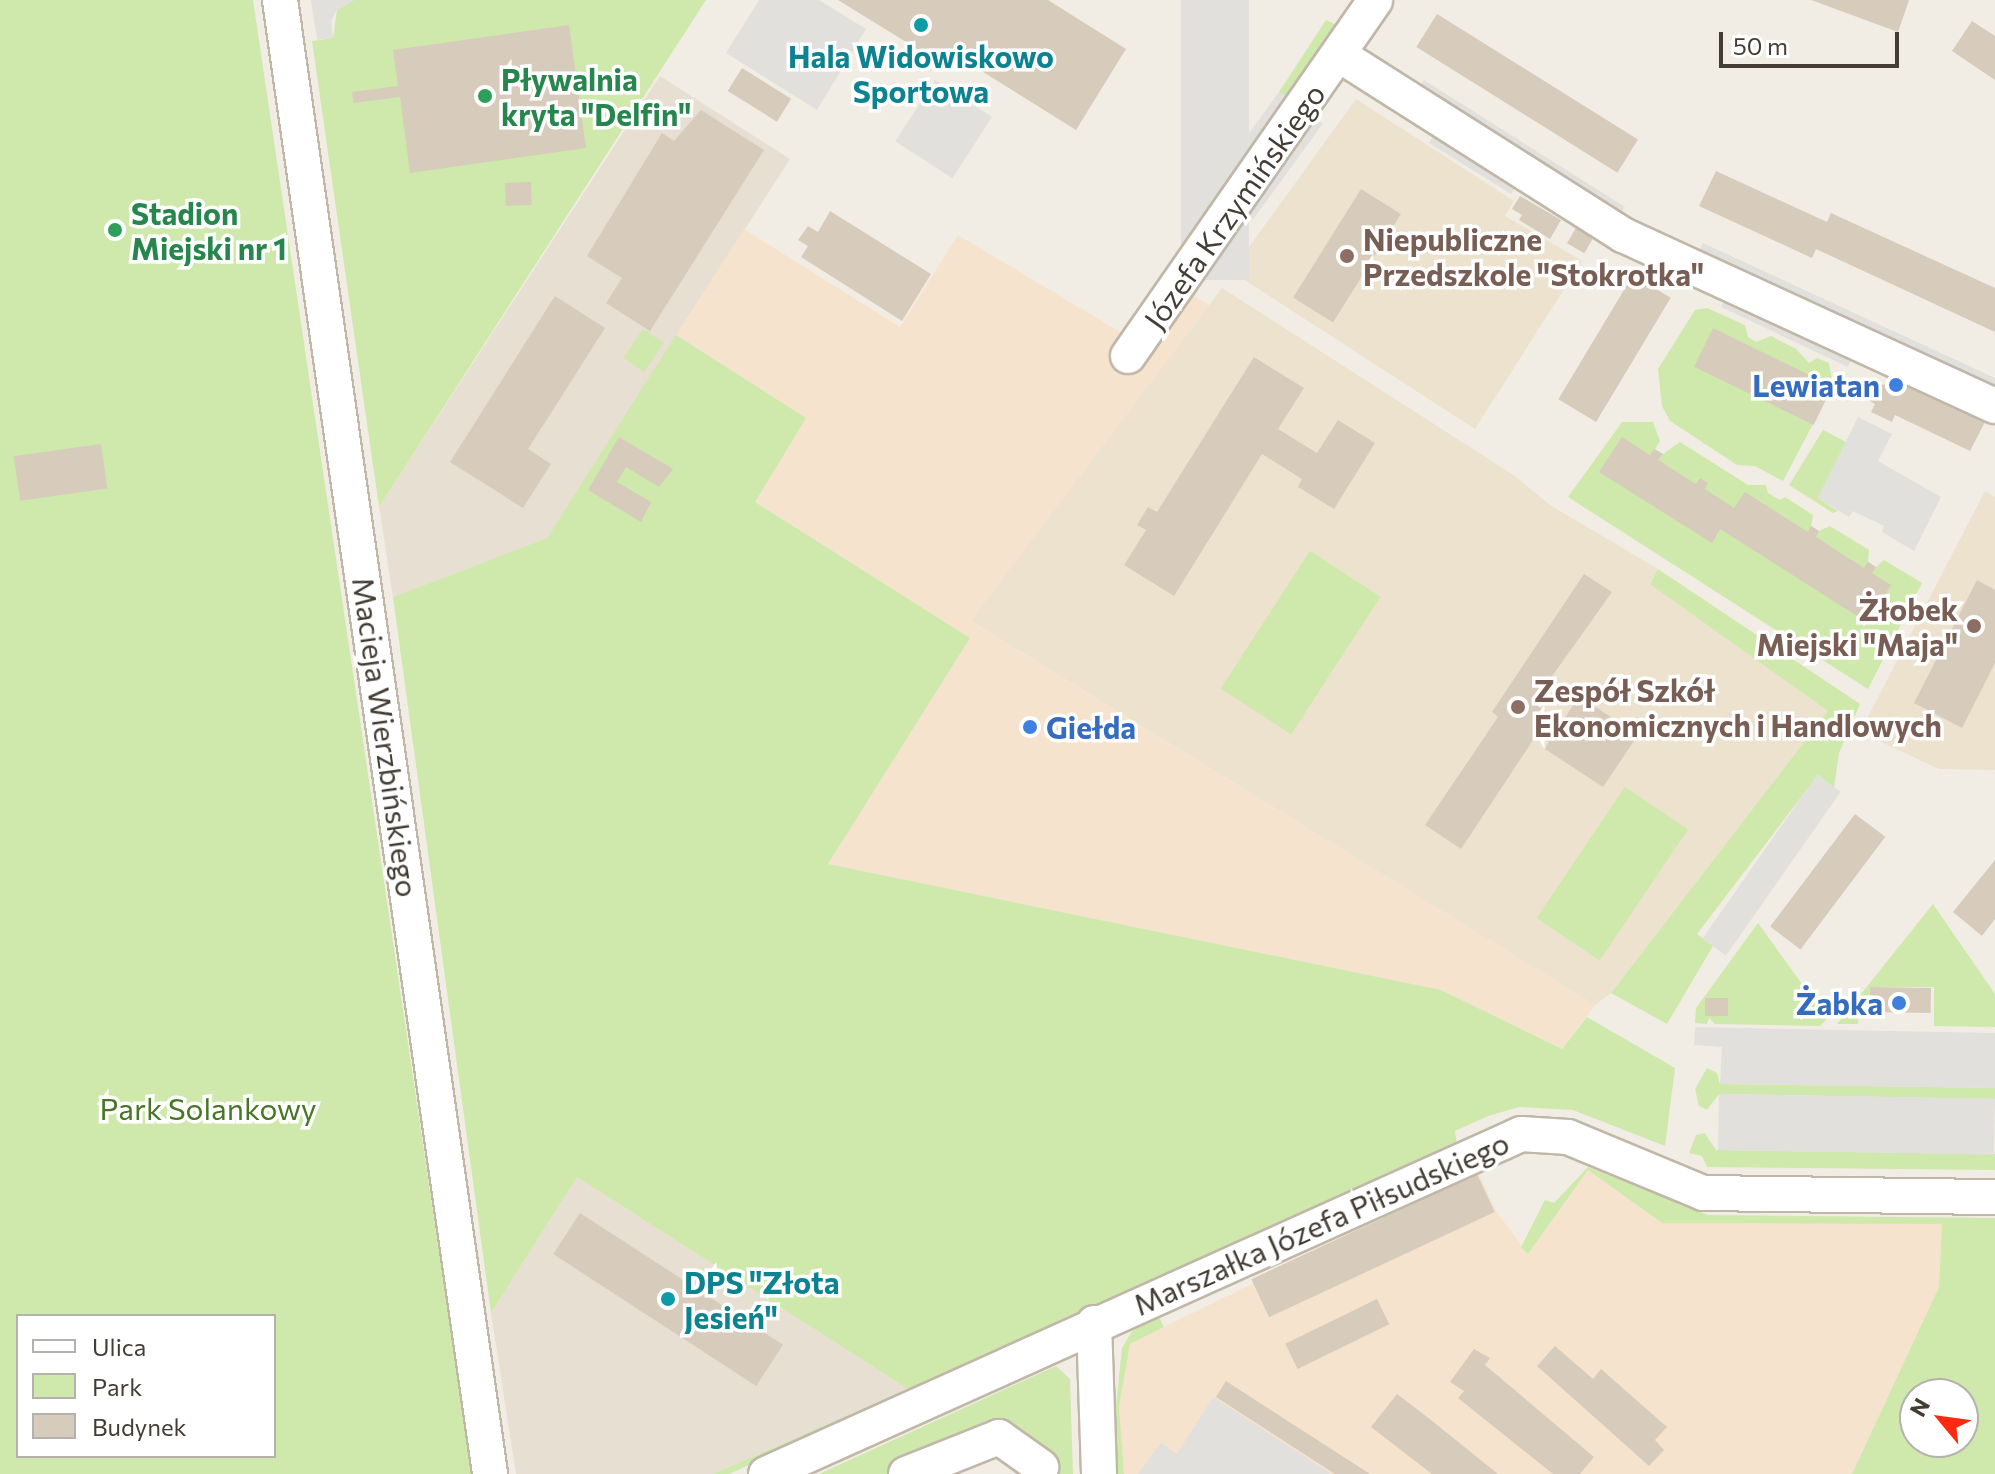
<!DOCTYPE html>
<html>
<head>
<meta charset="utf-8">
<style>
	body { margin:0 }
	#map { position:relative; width:1995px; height:1474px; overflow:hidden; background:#f2ede4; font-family:Commissioner,sans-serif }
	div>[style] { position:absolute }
	.residential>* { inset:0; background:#e6dfd2 }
	.commercial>* { inset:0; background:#f5e3ce }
	.education>* { inset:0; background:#ece2cd }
	.green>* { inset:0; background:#cfe8ab; transform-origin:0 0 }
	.parking>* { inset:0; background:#e2e0dc; transform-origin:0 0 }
	.building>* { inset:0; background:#d7cbbc; transform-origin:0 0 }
	.roads { filter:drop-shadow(2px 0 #c1b7a9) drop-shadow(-2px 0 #c1b7a9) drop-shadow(0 2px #c1b7a9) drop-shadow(0 -2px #c1b7a9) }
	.minor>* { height:34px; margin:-17px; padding:0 17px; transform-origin:17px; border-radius:17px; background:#fff }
	.dots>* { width:22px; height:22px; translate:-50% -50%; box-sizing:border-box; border:4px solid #fff; border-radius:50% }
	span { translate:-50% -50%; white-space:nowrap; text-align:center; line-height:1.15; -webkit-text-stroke:7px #fff; paint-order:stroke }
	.culture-label { font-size:30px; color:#0d838f; font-weight:700 }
	.left { translate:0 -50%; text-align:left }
	.leisure-label { font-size:30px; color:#27864d; font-weight:700 }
	.street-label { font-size:30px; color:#443d34 }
	.education-label { font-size:30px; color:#785e54; font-weight:700 }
	.right { translate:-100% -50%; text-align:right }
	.shop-label { font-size:30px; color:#366cbe; font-weight:700 }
	.park-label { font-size:30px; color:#487627 }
	.legend { position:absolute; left:16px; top:1314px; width:260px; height:144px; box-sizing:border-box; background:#fff; border:2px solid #b4b1ae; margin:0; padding:10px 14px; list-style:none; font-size:24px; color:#443d34 }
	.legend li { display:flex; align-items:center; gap:16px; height:40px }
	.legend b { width:40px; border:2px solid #b4b1ae }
	.north { position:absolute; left:1899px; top:1378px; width:80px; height:80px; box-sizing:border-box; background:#fff; border:2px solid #b4b1ae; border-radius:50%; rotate:299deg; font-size:22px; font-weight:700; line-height:32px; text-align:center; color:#443d34 }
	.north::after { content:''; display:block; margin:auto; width:28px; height:36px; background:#fd2910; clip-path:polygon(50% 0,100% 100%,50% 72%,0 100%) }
	.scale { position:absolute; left:1719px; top:32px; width:180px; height:36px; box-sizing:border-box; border:4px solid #443d34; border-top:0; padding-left:10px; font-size:24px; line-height:28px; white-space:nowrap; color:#443d34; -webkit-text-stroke:6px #fff; paint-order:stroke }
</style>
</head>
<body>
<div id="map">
	<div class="residential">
		<div style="clip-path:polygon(660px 76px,790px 159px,547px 538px,393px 597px,379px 507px)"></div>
		<div style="clip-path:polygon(577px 1177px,908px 1389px,713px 1474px,516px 1474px,491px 1313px)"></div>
	</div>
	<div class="commercial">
		<div style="clip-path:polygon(744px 229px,900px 327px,958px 235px,1127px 336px,1166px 279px,1209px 305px,972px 622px,1595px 1005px,1562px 1049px,1441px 990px,828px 864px,970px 638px,755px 502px,805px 418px,676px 335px)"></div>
		<div style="clip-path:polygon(1588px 1170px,1662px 1223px,1942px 1224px,1939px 1287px,1852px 1474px,1124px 1474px,1119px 1407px,1130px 1344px,1478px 1172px,1496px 1211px,1528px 1254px)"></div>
	</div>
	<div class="education">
		<div style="clip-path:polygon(1356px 99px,1514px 201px,1505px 216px,1582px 261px,1475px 429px,1240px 277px,1236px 265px)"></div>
		<div style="clip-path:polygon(1222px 288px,1515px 476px,1550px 505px,1658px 569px,1650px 583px,1828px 711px,1611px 993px,1595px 1005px,971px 621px)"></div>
		<div style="clip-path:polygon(1985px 491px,1995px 497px,1995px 770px,1939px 769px,1860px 732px)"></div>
	</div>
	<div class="green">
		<div style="clip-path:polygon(evenodd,0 0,253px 0,472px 1474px,0 1474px,0 0,18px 1316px,274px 1316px,274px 1456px,18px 1456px,18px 1316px)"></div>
		<div style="clip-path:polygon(354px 0,706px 0,379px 507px,312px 41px,333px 38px,337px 10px)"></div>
		<div style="clip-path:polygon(1326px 20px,1344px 29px,1292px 101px,1279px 92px)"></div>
		<div style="clip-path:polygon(1707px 308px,1745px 325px,1748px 337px,1756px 342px,1771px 336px,1796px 349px,1809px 363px,1817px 358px,1829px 363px,1833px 386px,1783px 481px,1755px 466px,1737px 465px,1670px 421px,1662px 406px,1658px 369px,1695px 310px)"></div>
		<div style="left:643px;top:329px;width:25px;height:35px;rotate:34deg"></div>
		<div style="clip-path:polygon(676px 335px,806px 418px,755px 502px,970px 638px,828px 864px,1441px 990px,1562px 1049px,1587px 1017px,1675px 1068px,1665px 1146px,1573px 1110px,1519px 1107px,1488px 1116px,1455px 1131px,1457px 1146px,729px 1474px,713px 1474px,908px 1389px,577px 1177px,491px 1313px,393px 597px,547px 538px)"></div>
		<div style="clip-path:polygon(1622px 422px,1653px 422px,1660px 441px,1655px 449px,1663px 454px,1680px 442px,1748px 485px,1766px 485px,1768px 493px,1780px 500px,1785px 497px,1813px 515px,1811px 526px,1819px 531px,1830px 526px,1869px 550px,1868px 562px,1876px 567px,1884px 560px,1922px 583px,1868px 689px,1568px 497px)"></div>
		<div style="clip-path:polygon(1823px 430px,1846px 442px,1818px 498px,1838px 511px,1833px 513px,1789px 485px)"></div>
		<div style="left:1310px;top:551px;width:84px;height:164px;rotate:33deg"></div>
		<div style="clip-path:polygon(1658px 569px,1860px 704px,1839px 753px,1834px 788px,1818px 775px,1697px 934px,1713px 946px,1667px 1024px,1611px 993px,1828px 711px,1650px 584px)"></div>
		<div style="left:1625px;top:787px;width:76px;height:158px;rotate:34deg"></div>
		<div style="clip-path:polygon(1933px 904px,1995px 994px,1995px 1027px,1934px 1026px,1934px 987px,1870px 987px,1869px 1004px,1860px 1004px,1858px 1024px,1837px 1024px)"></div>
		<div style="clip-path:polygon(1758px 923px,1827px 1019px,1820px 1026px,1715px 1024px,1709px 1018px,1707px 1024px,1695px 1023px,1696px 1008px)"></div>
		<div style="clip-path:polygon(1707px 1068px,1717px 1073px,1720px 1084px,1995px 1088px,1995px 1099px,1719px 1094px,1707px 1110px,1699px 1106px,1695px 1089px)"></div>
		<div style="clip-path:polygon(1705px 1133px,1716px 1150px,1995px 1154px,1995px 1170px,1707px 1167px,1702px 1156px,1689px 1153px,1696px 1135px)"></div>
		<div style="clip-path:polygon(evenodd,1588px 1167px,1708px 1215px,1995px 1218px,1995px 1474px,1852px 1474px,1939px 1287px,1942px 1224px,1662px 1223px,1588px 1170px,1528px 1254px,1521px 1247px,1545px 1200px,1554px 1203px,1588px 1167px,1963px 1394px,1963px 1442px,1915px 1442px,1915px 1394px,1963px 1394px)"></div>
		<div style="clip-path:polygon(1159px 1317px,1164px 1327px,1130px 1344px,1119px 1407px,1124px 1474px,1116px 1474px,1116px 1406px,1122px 1348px,1132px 1331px)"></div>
		<div style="clip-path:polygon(1056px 1366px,1070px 1379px,1073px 1474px,1044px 1474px,1050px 1450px,1011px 1421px,887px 1474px,819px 1474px)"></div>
	</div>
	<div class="parking">
		<div style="clip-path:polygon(311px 0,354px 0,336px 11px,331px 21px,333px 38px,317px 40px)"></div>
		<div style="clip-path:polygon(759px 0,819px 0,866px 29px,817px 110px,726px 53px)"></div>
		<div style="left:1181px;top:0;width:68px;height:280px"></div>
		<div style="left:935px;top:80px;width:68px;height:73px;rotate:33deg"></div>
		<div style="clip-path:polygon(1424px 80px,1625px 207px,1611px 228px,1525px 172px,1511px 194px,1429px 143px,1443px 121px,1410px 100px)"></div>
		<div style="left:1279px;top:92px;width:54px;height:118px;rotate:36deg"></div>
		<div style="clip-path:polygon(1703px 243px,1995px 378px,1995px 406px,1859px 345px,1848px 367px,1721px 307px,1731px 285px,1692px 266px)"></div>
		<div style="clip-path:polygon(1858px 417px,1892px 434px,1878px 461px,1941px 497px,1914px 551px,1882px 532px,1884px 526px,1853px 511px,1849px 517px,1818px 498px)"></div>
		<div style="left:1817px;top:775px;width:29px;height:200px;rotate:35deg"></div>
		<div style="clip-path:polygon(1695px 1027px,1995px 1033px,1995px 1088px,1720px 1084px,1722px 1047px,1694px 1045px)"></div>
		<div style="left:1719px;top:1094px;width:276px;height:56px;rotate:1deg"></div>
		<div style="clip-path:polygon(1213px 1397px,1330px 1473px,1329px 1474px,1138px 1474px,1161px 1443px,1177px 1454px)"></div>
	</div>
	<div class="building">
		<div style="clip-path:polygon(838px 0,1048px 0,1126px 49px,1076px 130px,948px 50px,940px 63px)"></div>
		<div style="clip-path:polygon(1811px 0,1909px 0,1898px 32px)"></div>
		<div style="left:1437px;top:14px;width:237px;height:39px;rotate:32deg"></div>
		<div style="clip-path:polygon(1972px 21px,1995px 36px,1995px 80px,1952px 51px)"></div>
		<div style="clip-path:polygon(569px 25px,586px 148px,410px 173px,400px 97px,354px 103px,352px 92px,398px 86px,393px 50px)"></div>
		<div style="left:742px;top:68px;width:58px;height:27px;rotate:32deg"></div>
		<div style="clip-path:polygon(701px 110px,764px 150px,650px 331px,606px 303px,622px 278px,587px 256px,662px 133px,674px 141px)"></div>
		<div style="clip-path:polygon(1716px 171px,1827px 222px,1831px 213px,1995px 288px,1995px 332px,1816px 249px,1812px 258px,1699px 206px)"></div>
		<div style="left:531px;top:182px;width:23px;height:26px;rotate:88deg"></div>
		<div style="left:1361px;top:189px;width:47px;height:128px;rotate:32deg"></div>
		<div style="clip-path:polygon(1520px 196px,1561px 220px,1550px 239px,1519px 220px,1522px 215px,1512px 209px)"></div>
		<div style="clip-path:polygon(830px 211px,931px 274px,902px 321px,801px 257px,808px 246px,798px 240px,808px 226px,818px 232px)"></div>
		<div style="left:1577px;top:226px;width:20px;height:20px;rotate:30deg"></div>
		<div style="left:1633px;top:275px;width:44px;height:145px;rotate:31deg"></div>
		<div style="clip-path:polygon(555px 296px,605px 328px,528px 449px,551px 464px,523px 508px,450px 462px)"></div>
		<div style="left:1713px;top:328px;width:133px;height:43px;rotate:26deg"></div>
		<div style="clip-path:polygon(1254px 357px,1304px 388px,1278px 429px,1317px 453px,1338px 420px,1375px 443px,1334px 509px,1298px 487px,1302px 479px,1262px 454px,1174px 596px,1124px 565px,1146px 530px,1137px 525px,1148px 507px,1157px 512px)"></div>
		<div style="clip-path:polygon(1890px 373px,1986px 420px,1970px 451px,1895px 415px,1892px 422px,1871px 412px,1875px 404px,1859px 395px,1868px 377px,1884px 385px)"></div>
		<div style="clip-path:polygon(619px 437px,673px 469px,659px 487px,626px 467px,617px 482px,651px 502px,641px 522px,588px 490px)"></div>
		<div style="clip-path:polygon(1622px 437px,1650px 455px,1654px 449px,1663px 454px,1658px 460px,1696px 484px,1700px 478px,1708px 483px,1705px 489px,1734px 508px,1745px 492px,1808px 532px,1811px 526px,1819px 531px,1816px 537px,1864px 568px,1868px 562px,1876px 567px,1872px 573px,1891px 585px,1868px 623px,1720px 529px,1712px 543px,1599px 472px)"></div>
		<div style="left:101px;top:444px;width:45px;height:88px;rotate:82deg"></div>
		<div style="clip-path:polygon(1584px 574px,1612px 592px,1533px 703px,1554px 716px,1548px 724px,1557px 730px,1579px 696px,1638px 735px,1603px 787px,1545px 749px,1549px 742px,1537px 734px,1461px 849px,1425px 825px,1498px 717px,1492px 712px)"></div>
		<div style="clip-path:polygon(1977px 580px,1995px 590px,1995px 663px,1962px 728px,1914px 703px)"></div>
		<div style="left:1855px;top:814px;width:38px;height:141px;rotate:37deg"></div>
		<div style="clip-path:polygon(1995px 860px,1995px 919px,1982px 936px,1953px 912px)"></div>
		<div style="left:1870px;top:987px;width:61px;height:25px;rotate:1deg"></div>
		<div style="left:1705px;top:998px;width:23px;height:18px"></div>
		<div style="left:1477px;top:1174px;width:42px;height:249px;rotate:65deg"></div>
		<div style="left:580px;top:1213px;width:242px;height:49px;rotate:33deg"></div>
		<div style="left:1377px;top:1299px;width:28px;height:102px;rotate:64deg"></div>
		<div style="clip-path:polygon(1555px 1346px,1593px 1379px,1601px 1369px,1667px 1427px,1655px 1440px,1664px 1450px,1649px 1466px,1537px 1366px)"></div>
		<div style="clip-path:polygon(1474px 1349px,1490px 1358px,1485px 1365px,1594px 1457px,1580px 1474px,1553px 1474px,1458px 1398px,1464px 1391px,1450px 1382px)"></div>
		<div style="clip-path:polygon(1226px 1381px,1370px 1474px,1335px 1474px,1216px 1397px)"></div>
		<div style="clip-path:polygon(1397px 1394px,1431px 1420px,1498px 1474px,1432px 1474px,1371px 1427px)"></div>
	</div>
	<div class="roads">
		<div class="minor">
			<div style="left:280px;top:0;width:1489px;rotate:81.89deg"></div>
			<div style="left:1341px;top:56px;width:334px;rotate:32.4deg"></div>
			<div style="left:1623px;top:235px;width:409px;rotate:24.7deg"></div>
			<div style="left:1128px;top:356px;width:433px;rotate:-55.2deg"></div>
			<div style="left:1094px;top:1323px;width:151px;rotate:88.1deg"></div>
			<div style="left:766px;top:1474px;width:828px;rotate:-24.24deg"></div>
			<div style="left:1521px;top:1134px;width:47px;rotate:3.7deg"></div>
			<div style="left:1568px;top:1137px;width:146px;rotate:22.5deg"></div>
			<div style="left:1703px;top:1193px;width:292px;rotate:0.8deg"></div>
			<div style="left:906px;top:1474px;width:100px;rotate:-21.7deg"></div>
			<div style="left:999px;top:1437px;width:52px;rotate:35.5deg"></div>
		</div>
	</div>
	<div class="dots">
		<div style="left:921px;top:25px;background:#0f9aa8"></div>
		<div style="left:485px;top:96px;background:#2e9e5b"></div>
		<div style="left:115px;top:230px;background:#2e9e5b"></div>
		<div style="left:1347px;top:256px;background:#8d6e63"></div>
		<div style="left:1896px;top:385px;background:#3f7fe0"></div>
		<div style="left:1974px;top:626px;background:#8d6e63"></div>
		<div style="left:1518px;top:707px;background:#8d6e63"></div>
		<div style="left:1030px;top:727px;background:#3f7fe0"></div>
		<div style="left:1899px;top:1003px;background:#3f7fe0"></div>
		<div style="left:668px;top:1299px;background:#0f9aa8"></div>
	</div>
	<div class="culture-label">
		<span style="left:921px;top:73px">Hala Widowiskowo<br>Sportowa</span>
		<span class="left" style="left:684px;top:1299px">DPS "Złota<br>Jesień"</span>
	</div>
	<div class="leisure-label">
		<span class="left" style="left:501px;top:96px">Pływalnia<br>kryta "Delfin"</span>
		<span class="left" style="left:131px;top:230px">Stadion<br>Miejski nr 1</span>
	</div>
	<div class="street-label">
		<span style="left:1234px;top:206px;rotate:-55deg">Józefa Krzymińskiego</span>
		<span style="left:386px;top:737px;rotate:82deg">Macieja Wierzbińskiego</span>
		<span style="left:1321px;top:1223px;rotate:-24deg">Marszałka Józefa Piłsudskiego</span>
	</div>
	<div class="education-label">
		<span class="left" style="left:1363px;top:256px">Niepubliczne<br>Przedszkole "Stokrotka"</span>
		<span class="right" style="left:1958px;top:626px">Żłobek<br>Miejski "Maja"</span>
		<span class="left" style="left:1534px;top:707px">Zespół Szkół<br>Ekonomicznych i Handlowych</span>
	</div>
	<div class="shop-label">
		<span class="right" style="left:1880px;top:385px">Lewiatan</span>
		<span class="left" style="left:1046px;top:727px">Giełda</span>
		<span class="right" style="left:1883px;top:1003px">Żabka</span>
	</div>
	<div class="park-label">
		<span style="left:208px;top:1108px">Park Solankowy</span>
	</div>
	<ul class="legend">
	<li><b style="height:10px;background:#fff"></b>Ulica</li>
	<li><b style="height:22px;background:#cfe8ab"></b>Park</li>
	<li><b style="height:22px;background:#d7cbbc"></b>Budynek</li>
	</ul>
	<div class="north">N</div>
	<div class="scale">50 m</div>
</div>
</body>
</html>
